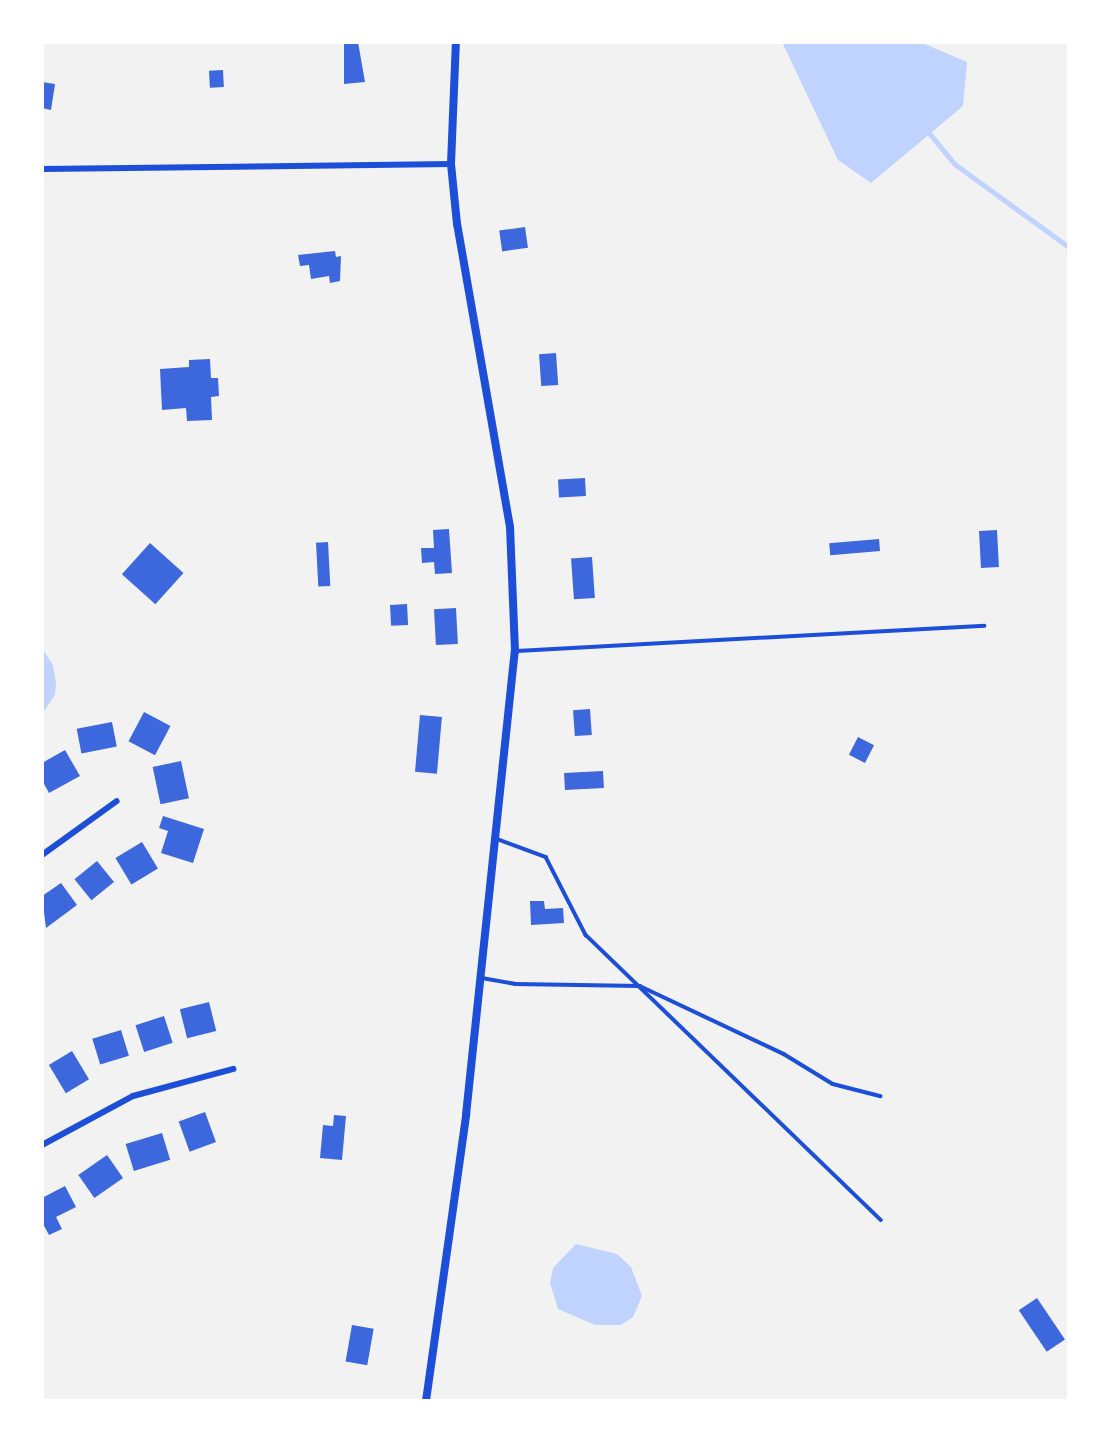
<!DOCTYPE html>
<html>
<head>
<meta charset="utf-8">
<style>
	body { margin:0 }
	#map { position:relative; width:1111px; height:1443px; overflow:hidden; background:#f2f2f2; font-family:"Fira Sans Condensed",sans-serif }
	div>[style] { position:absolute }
	.water>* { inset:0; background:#bfd3fe }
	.stream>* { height:4.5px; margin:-2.25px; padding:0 2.25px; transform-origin:2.25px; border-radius:2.25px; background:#bfd3fe }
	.building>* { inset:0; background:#3d67dc; transform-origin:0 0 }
	.service>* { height:3.5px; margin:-1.75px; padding:0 1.75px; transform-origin:1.75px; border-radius:1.75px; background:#1d4ed8 }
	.minor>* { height:6px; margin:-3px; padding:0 3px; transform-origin:3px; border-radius:3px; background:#1d4ed8 }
	.tertiary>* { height:8px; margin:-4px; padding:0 4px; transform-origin:4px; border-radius:4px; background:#1d4ed8 }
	span { translate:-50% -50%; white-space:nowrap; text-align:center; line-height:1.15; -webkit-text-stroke:5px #fff; paint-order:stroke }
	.frame { position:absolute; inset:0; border:44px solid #fff; pointer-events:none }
</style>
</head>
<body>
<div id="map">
	<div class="water">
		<div style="clip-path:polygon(782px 42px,920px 42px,967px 62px,963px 106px,871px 183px,838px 160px)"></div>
		<div style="clip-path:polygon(42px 648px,53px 665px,56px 683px,55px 695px,42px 714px)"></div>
		<div style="clip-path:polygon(576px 1244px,617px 1254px,631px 1267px,642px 1296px,633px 1317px,621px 1325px,595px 1325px,558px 1309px,550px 1283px,553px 1268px)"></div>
	</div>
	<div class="stream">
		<div style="left:926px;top:129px;width:45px;rotate:50.4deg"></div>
		<div style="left:955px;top:164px;width:141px;rotate:36.1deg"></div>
	</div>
	<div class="building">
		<div style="clip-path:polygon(344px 42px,358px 42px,365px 82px,344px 84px)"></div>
		<div style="left:223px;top:70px;width:17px;height:14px;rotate:87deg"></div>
		<div style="clip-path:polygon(42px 82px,55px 84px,51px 110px,42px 108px)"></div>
		<div style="left:525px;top:227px;width:21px;height:26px;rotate:82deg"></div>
		<div style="clip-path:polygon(335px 251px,336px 257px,341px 256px,340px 281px,330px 283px,329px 276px,311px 279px,309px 265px,300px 266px,298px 255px)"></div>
		<div style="left:556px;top:353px;width:32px;height:17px;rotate:86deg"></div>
		<div style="clip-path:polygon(210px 359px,211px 378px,218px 378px,219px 396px,211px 397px,212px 420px,187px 421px,186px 408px,162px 410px,160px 369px,189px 367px,189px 360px)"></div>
		<div style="left:585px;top:478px;width:18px;height:27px;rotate:87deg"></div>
		<div style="clip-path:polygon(449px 529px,452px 573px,435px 574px,434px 562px,422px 563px,421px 548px,434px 548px,433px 530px)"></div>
		<div style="left:997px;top:530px;width:37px;height:18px;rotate:87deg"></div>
		<div style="left:879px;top:539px;width:12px;height:50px;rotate:85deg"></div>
		<div style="left:328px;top:542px;width:44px;height:12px;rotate:87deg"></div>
		<div style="left:150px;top:543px;width:45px;height:42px;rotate:42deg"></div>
		<div style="left:592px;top:557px;width:41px;height:21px;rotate:86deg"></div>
		<div style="left:407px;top:604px;width:21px;height:17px;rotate:87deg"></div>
		<div style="left:456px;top:608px;width:36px;height:22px;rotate:87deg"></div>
		<div style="left:590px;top:709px;width:26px;height:17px;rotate:86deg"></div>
		<div style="left:144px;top:712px;width:30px;height:33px;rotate:28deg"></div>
		<div style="left:420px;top:715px;width:22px;height:57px;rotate:5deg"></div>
		<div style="left:112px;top:722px;width:25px;height:36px;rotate:79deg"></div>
		<div style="left:858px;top:737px;width:18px;height:20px;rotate:27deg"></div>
		<div style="clip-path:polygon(65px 750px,80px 776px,49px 793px,42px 780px,42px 763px)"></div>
		<div style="left:181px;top:761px;width:38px;height:29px;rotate:78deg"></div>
		<div style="left:603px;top:771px;width:17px;height:39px;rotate:87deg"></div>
		<div style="clip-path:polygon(163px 816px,204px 829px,193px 863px,161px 853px,168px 831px,159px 828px)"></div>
		<div style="left:142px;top:842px;width:31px;height:31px;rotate:59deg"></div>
		<div style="left:97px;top:861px;width:27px;height:29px;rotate:51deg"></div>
		<div style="clip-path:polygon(61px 883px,77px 905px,46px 928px,42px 896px)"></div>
		<div style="clip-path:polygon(530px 901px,544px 901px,545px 909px,563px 908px,564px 923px,531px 925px)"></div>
		<div style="left:209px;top:1002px;width:30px;height:30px;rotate:76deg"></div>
		<div style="left:164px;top:1016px;width:28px;height:30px;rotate:72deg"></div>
		<div style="left:121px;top:1030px;width:27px;height:30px;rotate:73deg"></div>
		<div style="left:72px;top:1051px;width:33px;height:27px;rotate:59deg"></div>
		<div style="left:205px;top:1112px;width:32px;height:28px;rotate:70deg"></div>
		<div style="clip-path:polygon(334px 1115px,346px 1116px,342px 1160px,320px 1158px,323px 1125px,333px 1126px)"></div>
		<div style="left:162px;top:1133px;width:28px;height:38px;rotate:73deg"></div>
		<div style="left:107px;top:1155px;width:28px;height:35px;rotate:55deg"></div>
		<div style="clip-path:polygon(65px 1186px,76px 1207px,56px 1217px,62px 1229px,49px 1235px,42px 1222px,42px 1198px)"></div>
		<div style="left:1037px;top:1298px;width:50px;height:22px;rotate:56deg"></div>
		<div style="left:352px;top:1325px;width:22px;height:37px;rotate:10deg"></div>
	</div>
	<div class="service">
		<div style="left:517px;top:651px;width:468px;rotate:-3.1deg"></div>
		<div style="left:497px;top:839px;width:52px;rotate:20.2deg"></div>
		<div style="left:546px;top:857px;width:88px;rotate:62.9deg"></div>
		<div style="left:586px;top:935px;width:410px;rotate:44deg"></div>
		<div style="left:482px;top:978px;width:34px;rotate:10deg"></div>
		<div style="left:515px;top:984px;width:125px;rotate:0.9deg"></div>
		<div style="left:640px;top:986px;width:159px;rotate:25.3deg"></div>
		<div style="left:784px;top:1054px;width:57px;rotate:31.5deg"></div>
		<div style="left:833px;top:1084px;width:49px;rotate:14.3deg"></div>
	</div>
	<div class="minor">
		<div style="left:42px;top:169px;width:409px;rotate:-0.7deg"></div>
		<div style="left:42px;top:855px;width:92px;rotate:-35.8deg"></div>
		<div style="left:42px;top:1145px;width:103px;rotate:-28.3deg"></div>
		<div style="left:133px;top:1096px;width:104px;rotate:-15.1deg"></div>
	</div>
	<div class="tertiary">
		<div style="left:426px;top:1401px;width:289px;rotate:-82deg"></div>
		<div style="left:466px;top:1115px;width:467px;rotate:-84deg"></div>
		<div style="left:515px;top:651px;width:124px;rotate:-92.3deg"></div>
		<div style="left:510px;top:527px;width:308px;rotate:-99.9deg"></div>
		<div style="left:457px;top:224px;width:60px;rotate:-95.7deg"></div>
		<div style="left:451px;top:164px;width:122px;rotate:-87.7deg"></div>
	</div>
	<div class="frame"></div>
</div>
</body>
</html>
